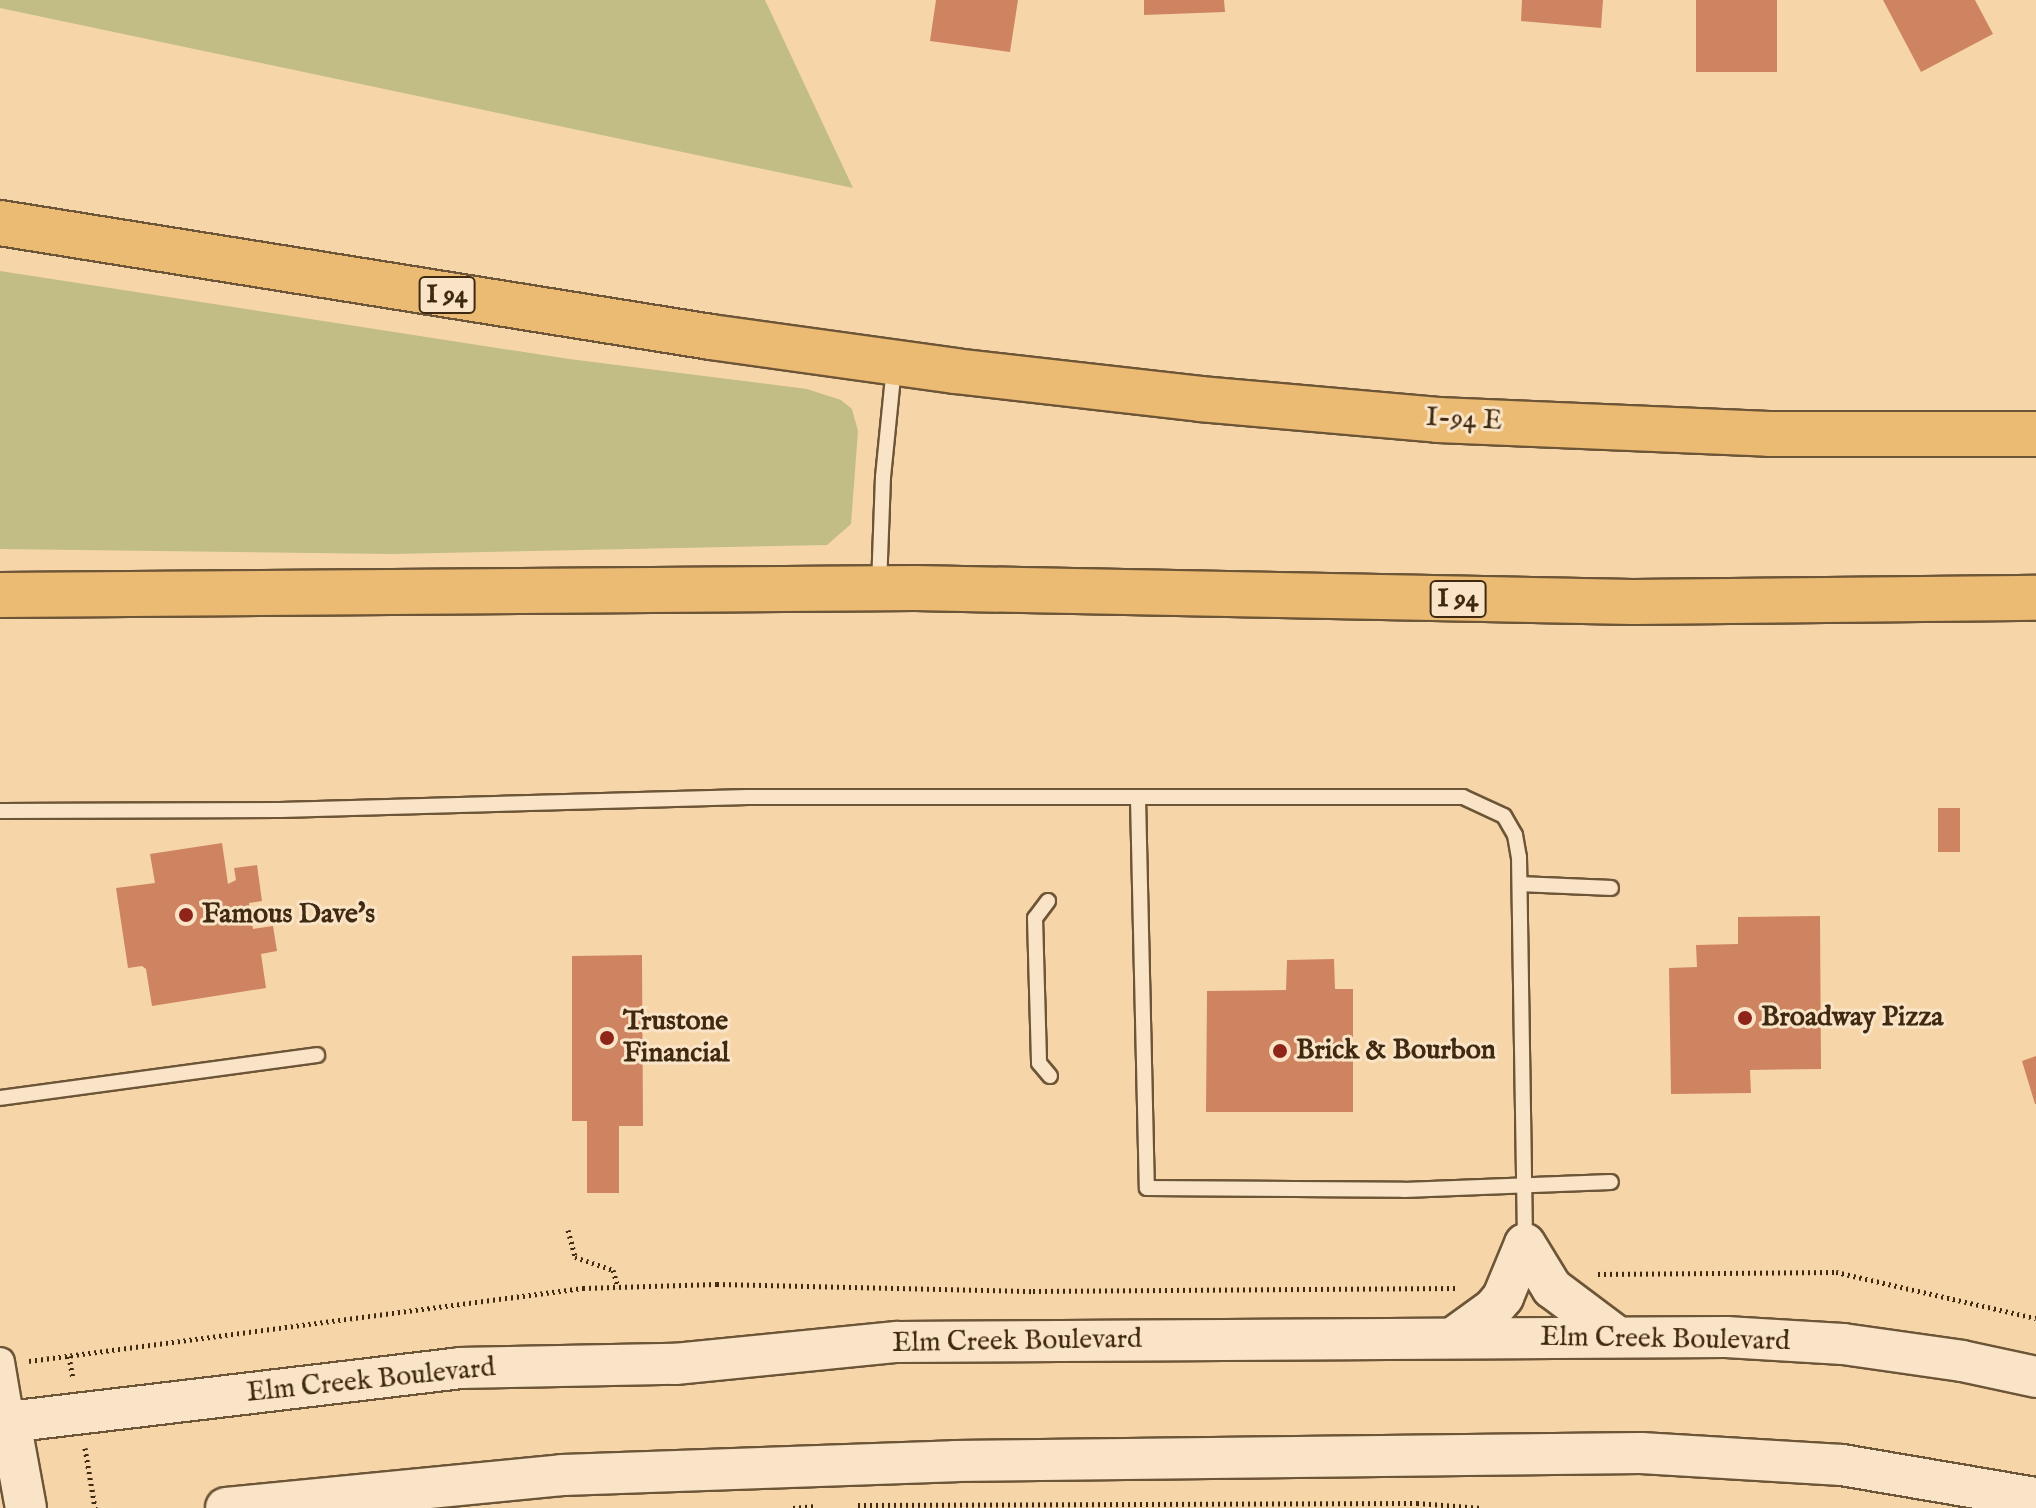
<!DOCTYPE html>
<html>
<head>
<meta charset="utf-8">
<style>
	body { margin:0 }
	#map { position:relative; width:2036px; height:1508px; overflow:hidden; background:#f6d6a9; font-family:"IM FELL English",serif }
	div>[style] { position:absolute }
	.green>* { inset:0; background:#c1bd85 }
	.building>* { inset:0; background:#ce8460; transform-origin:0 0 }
	.path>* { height:5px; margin-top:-2.5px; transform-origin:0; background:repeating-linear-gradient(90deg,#3f2a11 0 2px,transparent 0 6px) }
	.roads { filter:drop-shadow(2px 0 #6d5537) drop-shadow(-2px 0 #6d5537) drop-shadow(0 2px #6d5537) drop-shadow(0 -2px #6d5537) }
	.lane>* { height:14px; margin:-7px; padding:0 7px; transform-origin:7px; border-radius:7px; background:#f9e4c7 }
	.street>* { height:28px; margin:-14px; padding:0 14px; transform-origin:14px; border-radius:14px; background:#f9e4c7 }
	.secondary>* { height:40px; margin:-20px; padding:0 20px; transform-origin:20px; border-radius:20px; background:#f9e4c7 }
	.highway>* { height:44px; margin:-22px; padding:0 22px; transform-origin:22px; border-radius:22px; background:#ebbb74 }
	.dots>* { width:22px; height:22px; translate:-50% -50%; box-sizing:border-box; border:4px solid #f9e4c7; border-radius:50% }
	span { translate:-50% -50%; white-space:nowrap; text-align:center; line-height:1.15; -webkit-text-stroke:6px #f9e4c7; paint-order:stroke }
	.shield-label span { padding:2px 6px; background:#f9e4c7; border:2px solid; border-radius:6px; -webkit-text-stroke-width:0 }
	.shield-label { font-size:26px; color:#3f2a11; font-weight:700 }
	.street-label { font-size:28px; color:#3f2a11 }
	.poi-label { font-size:28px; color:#3f2a11; font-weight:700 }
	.left { translate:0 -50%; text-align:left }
</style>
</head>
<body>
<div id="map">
	<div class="green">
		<div style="clip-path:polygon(0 0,765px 0,853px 188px,0 8px)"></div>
		<div style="clip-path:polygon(0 271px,569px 359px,807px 389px,841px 400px,852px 409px,858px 431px,851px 524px,827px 545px,392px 554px,0 549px)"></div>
	</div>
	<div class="building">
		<div style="clip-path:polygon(936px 0,1018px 0,1010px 52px,930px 41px)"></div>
		<div style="clip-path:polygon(1144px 0,1224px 0,1225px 12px,1144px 15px)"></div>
		<div style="clip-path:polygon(1522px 0,1603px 0,1601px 28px,1521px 21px)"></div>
		<div style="left:1696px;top:0;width:81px;height:72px"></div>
		<div style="clip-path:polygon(1883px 0,1975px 0,1993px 34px,1921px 72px)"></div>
		<div style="left:1938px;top:808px;width:22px;height:44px"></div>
		<div style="clip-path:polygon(222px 843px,228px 884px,236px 880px,234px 868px,257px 865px,262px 901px,249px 903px,253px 929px,273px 926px,277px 951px,261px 954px,266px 988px,152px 1006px,146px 969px,142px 966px,128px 968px,116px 888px,155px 883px,150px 854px)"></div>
		<div style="clip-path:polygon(1820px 916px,1821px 1069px,1750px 1070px,1751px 1093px,1671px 1094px,1669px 968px,1697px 967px,1696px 945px,1738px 944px,1738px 917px)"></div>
		<div style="clip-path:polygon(642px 955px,643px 1126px,619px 1126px,619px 1193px,587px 1193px,587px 1121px,572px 1121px,572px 956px)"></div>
		<div style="clip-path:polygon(1334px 959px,1335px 989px,1353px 989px,1353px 1112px,1206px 1112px,1207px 991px,1286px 990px,1287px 960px)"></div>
		<div style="clip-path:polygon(2036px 1056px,2036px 1104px,2035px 1104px,2022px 1061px)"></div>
	</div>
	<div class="path">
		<div style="left:568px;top:1230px;width:28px;rotate:75deg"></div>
		<div style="left:575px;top:1257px;width:40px;rotate:18.9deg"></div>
		<div style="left:613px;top:1270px;width:18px;rotate:74deg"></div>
		<div style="left:1598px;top:1274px;width:238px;rotate:-0.5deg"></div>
		<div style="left:1836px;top:1272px;width:205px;rotate:13deg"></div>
		<div style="left:69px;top:1356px;width:23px;rotate:80deg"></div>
		<div style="left:29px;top:1361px;width:559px;rotate:-7.51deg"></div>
		<div style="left:583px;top:1288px;width:134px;rotate:-1.7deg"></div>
		<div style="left:717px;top:1284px;width:316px;rotate:1.3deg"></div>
		<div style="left:1033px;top:1291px;width:425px;rotate:-0.4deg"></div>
		<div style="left:85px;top:1448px;width:61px;rotate:80.5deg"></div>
		<div style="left:858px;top:1505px;width:559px;rotate:-0.2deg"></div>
		<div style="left:1417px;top:1503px;width:65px;rotate:4.4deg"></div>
		<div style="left:793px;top:1508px;width:23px;rotate:-5deg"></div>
	</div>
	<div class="roads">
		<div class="lane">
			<div style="left:879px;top:586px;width:109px;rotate:-87.9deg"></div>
			<div style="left:883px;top:477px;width:111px;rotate:-84.3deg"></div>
			<div style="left:1138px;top:798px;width:390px;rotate:88.7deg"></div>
			<div style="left:1147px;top:1188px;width:257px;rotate:0.4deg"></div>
			<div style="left:1404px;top:1190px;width:207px;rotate:-2.2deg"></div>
			<div style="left:0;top:811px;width:280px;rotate:-0.2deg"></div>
			<div style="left:280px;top:810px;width:468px;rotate:-1.6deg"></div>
			<div style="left:748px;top:797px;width:715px"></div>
			<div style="left:1463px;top:797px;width:45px;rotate:24.9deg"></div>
			<div style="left:1504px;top:816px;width:22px;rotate:60deg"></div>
			<div style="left:1515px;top:835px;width:22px;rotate:80deg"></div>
			<div style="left:1519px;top:857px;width:386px;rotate:89.1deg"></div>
			<div style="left:1520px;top:884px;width:91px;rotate:2.5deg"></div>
			<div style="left:1048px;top:901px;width:21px;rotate:127deg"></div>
			<div style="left:1035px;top:918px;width:145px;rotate:88.4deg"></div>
			<div style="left:1039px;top:1063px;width:17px;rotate:50deg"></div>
			<div style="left:0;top:1098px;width:320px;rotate:-7.7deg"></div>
		</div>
		<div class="street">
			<div style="left:0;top:1362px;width:60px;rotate:80.4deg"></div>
		</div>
		<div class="secondary">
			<div style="left:1525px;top:1244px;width:52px;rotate:58.5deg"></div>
			<div style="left:1552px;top:1288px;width:80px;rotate:36.9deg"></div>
			<div style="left:1453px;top:1338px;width:49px;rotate:-35.9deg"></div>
			<div style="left:1493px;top:1309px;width:16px;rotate:-50deg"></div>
			<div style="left:1503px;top:1297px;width:57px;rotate:-67.5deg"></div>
			<div style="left:10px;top:1421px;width:88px;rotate:79.6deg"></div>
			<div style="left:0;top:1423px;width:462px;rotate:-6.8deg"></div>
			<div style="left:459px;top:1368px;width:216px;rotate:-1.1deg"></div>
			<div style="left:675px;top:1364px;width:223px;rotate:-5.7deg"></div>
			<div style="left:897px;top:1342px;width:829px;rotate:-0.35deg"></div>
			<div style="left:1726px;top:1337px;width:117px;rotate:3.4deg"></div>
			<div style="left:1843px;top:1344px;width:120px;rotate:8.1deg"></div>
			<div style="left:1962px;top:1361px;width:76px;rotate:12.2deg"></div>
			<div style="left:226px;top:1508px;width:338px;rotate:-5.6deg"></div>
			<div style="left:562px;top:1475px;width:393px;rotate:-2deg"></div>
			<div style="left:955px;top:1461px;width:686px;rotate:-0.67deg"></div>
			<div style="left:1641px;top:1453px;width:201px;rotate:3.4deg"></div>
			<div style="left:1842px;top:1465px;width:197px;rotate:9.7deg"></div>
		</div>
		<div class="highway">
			<div style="left:0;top:223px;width:720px;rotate:9.11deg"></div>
			<div style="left:711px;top:337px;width:246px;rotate:7.9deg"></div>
			<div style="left:955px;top:371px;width:247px;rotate:6.5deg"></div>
			<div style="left:1200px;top:399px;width:239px;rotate:5deg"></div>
			<div style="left:1438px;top:420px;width:331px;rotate:2.4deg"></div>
			<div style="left:1769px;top:434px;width:267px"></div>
			<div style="left:0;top:595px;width:915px;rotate:-0.44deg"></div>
			<div style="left:915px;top:588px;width:718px;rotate:1.12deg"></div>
			<div style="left:1633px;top:602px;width:403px;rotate:-0.6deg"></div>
		</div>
	</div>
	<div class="dots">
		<div style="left:186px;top:915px;background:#8f2418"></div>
		<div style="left:1745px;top:1018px;background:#8f2418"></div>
		<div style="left:607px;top:1038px;background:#8f2418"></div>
		<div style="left:1280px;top:1051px;background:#8f2418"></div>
	</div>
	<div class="shield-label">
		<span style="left:447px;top:295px">I 94</span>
		<span style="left:1458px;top:599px">I 94</span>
	</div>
	<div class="street-label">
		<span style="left:1464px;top:420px;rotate:3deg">I-94 E</span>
		<span style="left:1665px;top:1340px;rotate:1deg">Elm Creek Boulevard</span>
		<span style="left:1017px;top:1342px;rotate:-1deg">Elm Creek Boulevard</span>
		<span style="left:371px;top:1381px;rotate:-6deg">Elm Creek Boulevard</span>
	</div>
	<div class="poi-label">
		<span class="left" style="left:202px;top:915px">Famous Dave's</span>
		<span class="left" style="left:1761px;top:1018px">Broadway Pizza</span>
		<span class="left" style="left:623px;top:1038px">Trustone<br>Financial</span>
		<span class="left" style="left:1296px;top:1051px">Brick &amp; Bourbon</span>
	</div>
</div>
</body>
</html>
